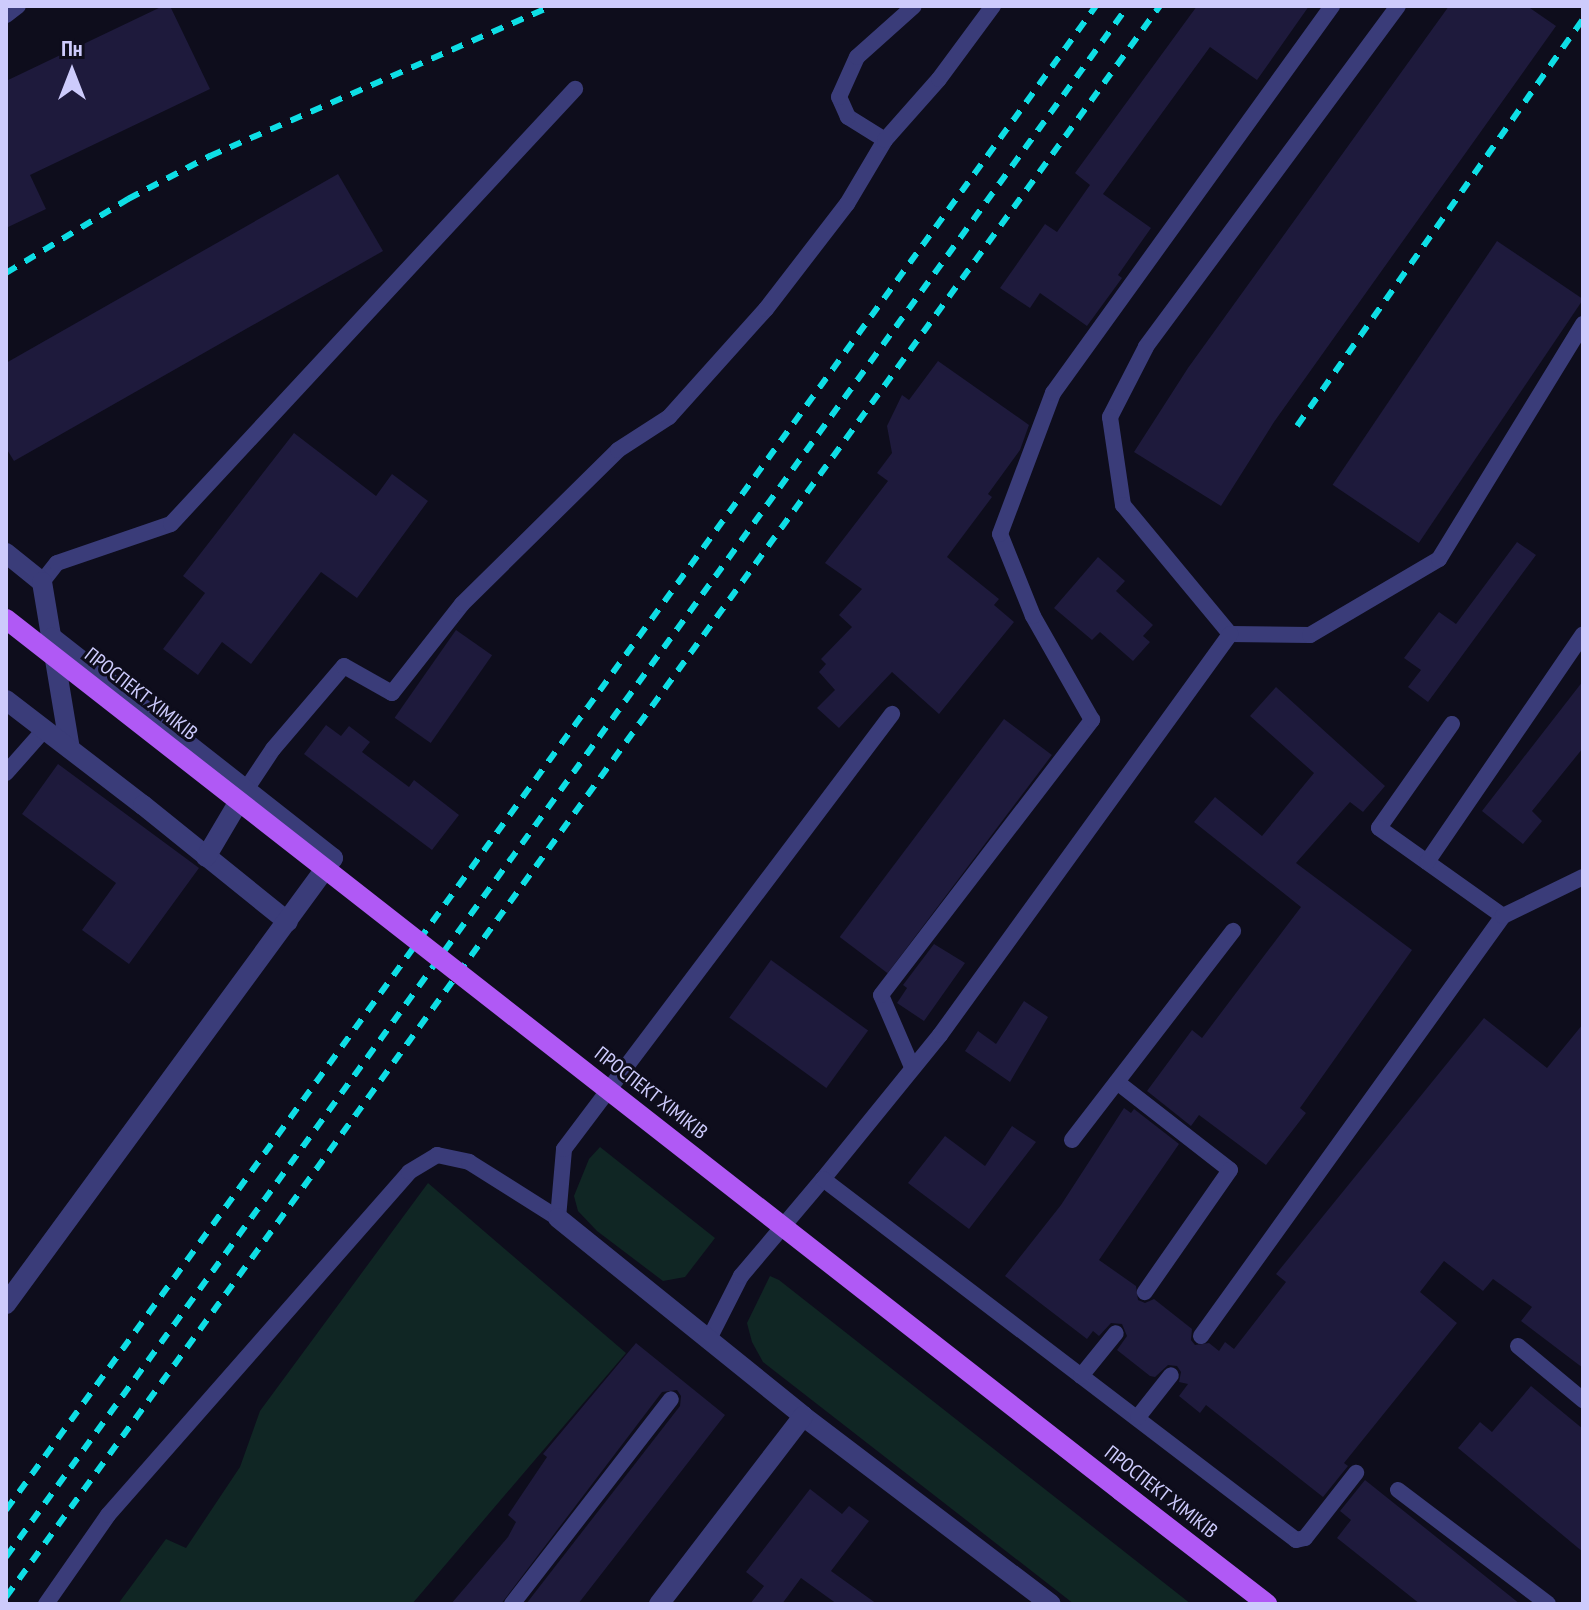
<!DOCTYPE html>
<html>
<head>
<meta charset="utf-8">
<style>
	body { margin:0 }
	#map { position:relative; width:1589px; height:1610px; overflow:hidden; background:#0e0d1c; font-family:"PT Sans Narrow",sans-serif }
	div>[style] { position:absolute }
	.green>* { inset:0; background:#102624 }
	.building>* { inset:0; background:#1e1a3c; transform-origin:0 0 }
	.service>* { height:16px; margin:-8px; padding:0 8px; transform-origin:8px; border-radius:8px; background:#3a3c79 }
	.minor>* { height:20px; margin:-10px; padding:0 10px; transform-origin:10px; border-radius:10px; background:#3a3c79 }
	.primary>* { height:20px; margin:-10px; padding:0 10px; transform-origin:10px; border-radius:10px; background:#b059f5 }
	.rail>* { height:6px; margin-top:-3px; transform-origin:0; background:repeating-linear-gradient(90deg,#0edee5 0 12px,transparent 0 22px) }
	.primary-bridge>* { height:20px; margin:-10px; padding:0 10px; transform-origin:10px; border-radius:10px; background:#b059f5 }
	span { translate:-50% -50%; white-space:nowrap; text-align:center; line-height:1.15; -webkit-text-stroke:6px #0e0d1c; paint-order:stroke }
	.street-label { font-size:20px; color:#cdcbfc }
	.frame { position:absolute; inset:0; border:8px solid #cdcbfc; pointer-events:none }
	.north { position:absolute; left:32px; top:32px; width:80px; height:80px; -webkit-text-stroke:6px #0e0d1c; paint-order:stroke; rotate:0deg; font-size:22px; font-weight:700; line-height:32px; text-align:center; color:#cdcbfc }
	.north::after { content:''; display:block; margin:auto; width:28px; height:36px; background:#cdcbfc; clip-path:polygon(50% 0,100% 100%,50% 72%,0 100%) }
</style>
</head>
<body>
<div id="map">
	<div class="green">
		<div style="clip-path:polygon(600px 1147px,715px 1238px,685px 1277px,663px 1281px,597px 1231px,578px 1211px,574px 1196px,589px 1159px)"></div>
		<div style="clip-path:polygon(428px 1183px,626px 1353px,412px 1604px,118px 1604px,166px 1539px,186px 1548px,240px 1467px,260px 1411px)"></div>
		<div style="clip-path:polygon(770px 1276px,779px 1280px,1191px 1604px,1074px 1604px,763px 1362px,752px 1342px,747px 1323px)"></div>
	</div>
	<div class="building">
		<div style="clip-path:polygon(163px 6px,170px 6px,210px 89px,30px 175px,46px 209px,6px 228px,6px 81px)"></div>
		<div style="clip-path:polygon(1197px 6px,1309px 6px,1257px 80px,1210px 47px,1103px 194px,1151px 228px,1118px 275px,1122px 278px,1087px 326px,1040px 293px,1030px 308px,1000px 288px,1045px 224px,1057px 232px,1090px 185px,1075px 173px)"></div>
		<div style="clip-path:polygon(1449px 6px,1527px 6px,1556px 26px,1274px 422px,1221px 506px,1134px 452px,1188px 368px)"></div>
		<div style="clip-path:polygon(338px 174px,383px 251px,14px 461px,6px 448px,6px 363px)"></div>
		<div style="left:1497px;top:241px;width:104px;height:294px;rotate:34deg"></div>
		<div style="clip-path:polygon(938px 361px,1029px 425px,1020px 450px,988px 494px,992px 497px,947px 557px,999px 599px,994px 605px,1014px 622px,939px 714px,892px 672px,839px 728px,817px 708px,835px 690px,819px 672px,826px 664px,821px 659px,852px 627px,839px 615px,862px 589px,825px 563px,888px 481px,877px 473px,892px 453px,887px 426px,902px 395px,909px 400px)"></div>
		<div style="clip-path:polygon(294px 433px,376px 496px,392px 474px,428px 501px,357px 598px,321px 572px,251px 664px,222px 642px,198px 675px,163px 649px,205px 593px,183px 576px)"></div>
		<div style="clip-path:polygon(1517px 542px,1536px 555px,1428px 702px,1408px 687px,1421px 670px,1404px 658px,1439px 612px,1456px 624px)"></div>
		<div style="clip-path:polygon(1098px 557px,1125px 581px,1116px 591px,1153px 625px,1143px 636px,1150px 642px,1133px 661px,1100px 632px,1092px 640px,1054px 608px)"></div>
		<div style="left:456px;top:630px;width:44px;height:107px;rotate:35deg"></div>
		<div style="clip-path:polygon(1583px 681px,1583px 748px,1532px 811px,1542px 821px,1523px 844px,1482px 811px)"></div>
		<div style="clip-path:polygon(1276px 687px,1385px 786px,1363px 812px,1350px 802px,1296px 863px,1412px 950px,1300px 1108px,1306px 1113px,1266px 1165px,1199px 1115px,1191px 1126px,1147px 1091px,1192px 1030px,1202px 1038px,1301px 907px,1194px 822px,1215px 797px,1262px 836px,1314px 773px,1250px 716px)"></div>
		<div style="left:1004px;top:719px;width:60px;height:273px;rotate:37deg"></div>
		<div style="clip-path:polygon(326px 725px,341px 736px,349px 726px,370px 742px,362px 752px,409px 787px,414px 780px,459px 815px,432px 850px,304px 754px)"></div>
		<div style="clip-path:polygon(58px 764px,199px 868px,129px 964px,82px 930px,116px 883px,22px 814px)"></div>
		<div style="clip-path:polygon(934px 944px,965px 963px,924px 1021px,897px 1003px,907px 988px,903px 985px)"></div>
		<div style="left:771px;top:960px;width:120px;height:71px;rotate:36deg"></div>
		<div style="clip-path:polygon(1024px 1001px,1048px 1017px,1010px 1082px,965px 1051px,978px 1031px,996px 1044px)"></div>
		<div style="clip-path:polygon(1484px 1018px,1547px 1068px,1583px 1024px,1583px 1368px,1521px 1321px,1532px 1307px,1493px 1279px,1483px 1291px,1444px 1261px,1420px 1292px,1457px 1323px,1344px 1463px,1348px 1466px,1323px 1497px,1206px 1405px,1200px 1413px,1179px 1396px,1188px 1384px,1179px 1382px,1181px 1372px,1177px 1366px,1168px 1365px,1155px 1377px,1150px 1376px,1117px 1350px,1127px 1336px,1122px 1324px,1111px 1323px,1099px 1336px,1093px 1331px,1087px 1339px,1005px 1276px,1061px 1205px,1124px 1108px,1131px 1113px,1134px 1109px,1179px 1144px,1099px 1260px,1136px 1286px,1138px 1300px,1145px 1303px,1154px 1299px,1192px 1329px,1191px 1340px,1195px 1345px,1209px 1343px,1219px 1351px,1225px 1342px,1234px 1349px,1286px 1282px,1276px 1274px)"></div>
		<div style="clip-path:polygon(1012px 1126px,1036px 1142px,969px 1229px,908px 1183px,945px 1136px,985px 1166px)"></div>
		<div style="clip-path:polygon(636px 1343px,725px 1415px,578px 1604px,526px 1604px,680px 1406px,681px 1396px,677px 1390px,662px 1392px,501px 1604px,451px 1604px,508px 1537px,516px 1522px,508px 1515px,547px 1457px,543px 1454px)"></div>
		<div style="clip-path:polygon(1531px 1386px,1583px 1429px,1583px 1552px,1458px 1448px,1480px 1422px,1492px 1432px)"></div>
		<div style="clip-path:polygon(1365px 1480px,1520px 1604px,1420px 1604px,1337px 1538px,1351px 1520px,1340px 1511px)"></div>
		<div style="clip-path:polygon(810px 1489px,842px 1514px,849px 1506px,869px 1521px,831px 1571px,877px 1604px,837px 1604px,801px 1578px,782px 1604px,750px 1604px,764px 1586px,746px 1572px)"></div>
	</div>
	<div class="service">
		<div style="left:1398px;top:6px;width:424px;rotate:126.5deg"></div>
		<div style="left:1146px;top:347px;width:79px;rotate:117.2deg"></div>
		<div style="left:1110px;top:417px;width:89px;rotate:81.6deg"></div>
		<div style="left:1123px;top:505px;width:168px;rotate:50.3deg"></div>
		<div style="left:1230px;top:634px;width:80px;rotate:0.7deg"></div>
		<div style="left:1310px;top:635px;width:150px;rotate:-30.5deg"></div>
		<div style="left:1439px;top:559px;width:276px;rotate:-58.5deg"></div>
		<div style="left:6px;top:15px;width:15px;rotate:-37deg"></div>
		<div style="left:885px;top:140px;width:44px;rotate:-148.1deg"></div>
		<div style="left:848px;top:117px;width:22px;rotate:-114deg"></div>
		<div style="left:839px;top:97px;width:44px;rotate:-65.8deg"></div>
		<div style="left:857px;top:57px;width:76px;rotate:-41.8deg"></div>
		<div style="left:42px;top:582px;width:24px;rotate:-52deg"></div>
		<div style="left:57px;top:563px;width:120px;rotate:-18.9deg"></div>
		<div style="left:171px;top:524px;width:594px;rotate:-47.12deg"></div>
		<div style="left:1452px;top:724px;width:127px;rotate:125.1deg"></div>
		<div style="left:1379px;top:828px;width:152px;rotate:35.4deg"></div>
		<div style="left:6px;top:773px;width:57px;rotate:-48.5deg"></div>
		<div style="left:245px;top:791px;width:50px;rotate:-56.3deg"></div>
		<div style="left:273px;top:749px;width:109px;rotate:-49.5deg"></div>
		<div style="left:344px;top:666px;width:55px;rotate:29.4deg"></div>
		<div style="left:392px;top:693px;width:113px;rotate:-51.8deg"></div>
		<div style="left:462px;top:604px;width:219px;rotate:-44.6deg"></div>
		<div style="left:618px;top:450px;width:61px;rotate:-32.9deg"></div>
		<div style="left:669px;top:417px;width:145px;rotate:-48.1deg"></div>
		<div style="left:766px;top:309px;width:133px;rotate:-52.4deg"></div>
		<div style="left:847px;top:204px;width:74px;rotate:-59.3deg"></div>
		<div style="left:885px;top:140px;width:81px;rotate:-48.5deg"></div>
		<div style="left:939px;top:79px;width:91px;rotate:-53.5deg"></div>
		<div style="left:1427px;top:862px;width:276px;rotate:-55.6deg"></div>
		<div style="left:912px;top:1067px;width:78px;rotate:-113.3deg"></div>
		<div style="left:881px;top:995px;width:347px;rotate:-52.5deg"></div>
		<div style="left:1092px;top:720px;width:120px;rotate:-119.6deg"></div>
		<div style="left:1033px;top:616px;width:88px;rotate:-111.9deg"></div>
		<div style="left:1000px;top:534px;width:151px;rotate:-69.4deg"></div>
		<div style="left:1053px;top:393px;width:477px;rotate:-54.2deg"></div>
		<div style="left:1117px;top:1082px;width:143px;rotate:37.9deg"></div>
		<div style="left:1230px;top:1170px;width:149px;rotate:124.9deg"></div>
		<div style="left:1072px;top:1140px;width:264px;rotate:-52.4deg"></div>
		<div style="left:823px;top:1179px;width:186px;rotate:-50.9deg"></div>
		<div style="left:940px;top:1035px;width:495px;rotate:-54.1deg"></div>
		<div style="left:1201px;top:1336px;width:517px;rotate:-54.28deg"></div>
		<div style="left:1503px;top:916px;width:89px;rotate:-26deg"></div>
		<div style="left:708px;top:1341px;width:73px;rotate:-63.1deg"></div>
		<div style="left:741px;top:1276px;width:127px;rotate:-49.8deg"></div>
		<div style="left:823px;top:1179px;width:595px;rotate:37.35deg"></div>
		<div style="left:1296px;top:1540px;width:9px;rotate:-13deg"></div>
		<div style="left:1305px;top:1538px;width:83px;rotate:-51.9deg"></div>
		<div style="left:1518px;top:1346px;width:85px;rotate:39.7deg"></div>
		<div style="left:1081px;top:1376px;width:55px;rotate:-50.9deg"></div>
		<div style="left:1138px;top:1417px;width:53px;rotate:-51.8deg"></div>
		<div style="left:1398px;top:1490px;width:188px;rotate:37.2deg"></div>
		<div style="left:46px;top:1604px;width:108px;rotate:-55.1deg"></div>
		<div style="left:108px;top:1515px;width:456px;rotate:-48.7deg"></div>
		<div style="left:409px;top:1172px;width:33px;rotate:-31deg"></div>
		<div style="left:437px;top:1155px;width:33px;rotate:12deg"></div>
		<div style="left:469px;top:1162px;width:105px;rotate:32.2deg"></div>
		<div style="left:558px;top:1218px;width:69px;rotate:-85deg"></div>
		<div style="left:564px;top:1149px;width:545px;rotate:-52.98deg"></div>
		<div style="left:512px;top:1604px;width:259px;rotate:-52.2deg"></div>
	</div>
	<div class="minor">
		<div style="left:6px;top:553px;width:46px;rotate:38.9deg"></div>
		<div style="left:42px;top:582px;width:169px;rotate:80.5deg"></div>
		<div style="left:6px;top:700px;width:173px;rotate:37.5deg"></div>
		<div style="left:143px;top:805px;width:186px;rotate:38.9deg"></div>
		<div style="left:206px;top:857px;width:77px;rotate:-59.4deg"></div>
		<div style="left:558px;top:1218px;width:315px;rotate:38.9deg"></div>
		<div style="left:803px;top:1416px;width:311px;rotate:37.2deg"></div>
		<div style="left:6px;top:1304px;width:553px;rotate:-53.75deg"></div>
		<div style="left:333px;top:858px;width:357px;rotate:-141.9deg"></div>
		<div style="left:659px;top:1604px;width:237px;rotate:-52.5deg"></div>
	</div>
	<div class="primary">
		<div style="left:1121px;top:1491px;width:185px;rotate:37.7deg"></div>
	</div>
	<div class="rail">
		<div style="left:6px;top:273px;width:143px;rotate:-31.2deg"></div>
		<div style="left:128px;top:199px;width:93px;rotate:-27.7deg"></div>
		<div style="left:210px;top:156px;width:373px;rotate:-23.7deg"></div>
		<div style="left:1297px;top:426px;width:497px;rotate:-54.9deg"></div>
		<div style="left:6px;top:1510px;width:1857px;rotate:-54.07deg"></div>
		<div style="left:6px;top:1557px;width:1914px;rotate:-54.12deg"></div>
		<div style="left:6px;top:1597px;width:1965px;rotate:-54.05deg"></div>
	</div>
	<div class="primary-bridge">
		<div style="left:6px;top:619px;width:1415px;rotate:38.03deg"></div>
	</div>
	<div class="street-label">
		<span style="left:141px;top:694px;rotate:38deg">ПРОСПЕКТ ХІМІКІВ</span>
		<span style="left:651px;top:1093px;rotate:38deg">ПРОСПЕКТ ХІМІКІВ</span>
		<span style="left:1161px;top:1492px;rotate:38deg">ПРОСПЕКТ ХІМІКІВ</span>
	</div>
	<div class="frame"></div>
	<div class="north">Пн</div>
</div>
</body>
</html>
